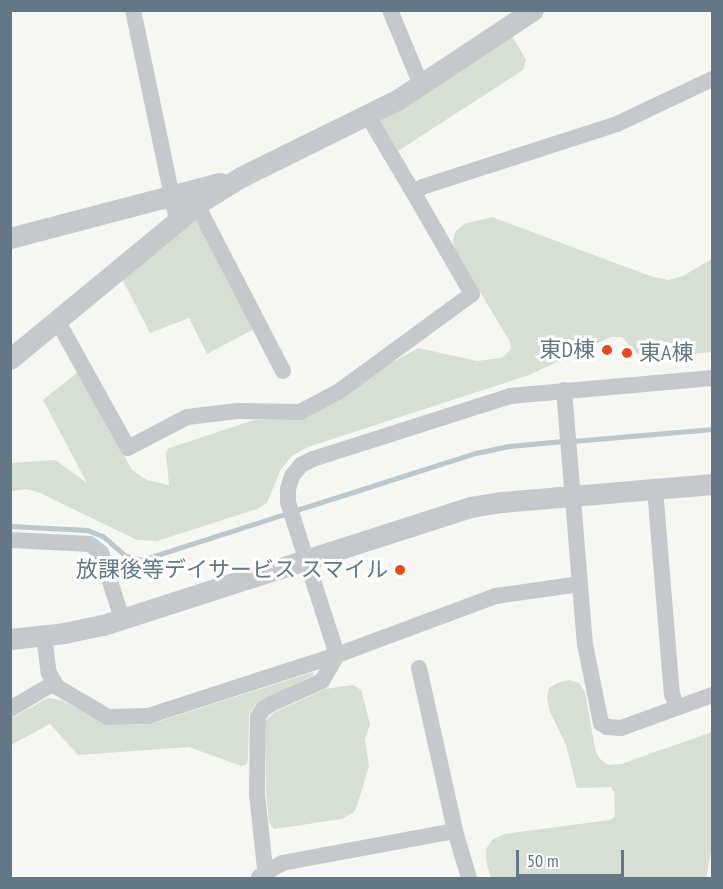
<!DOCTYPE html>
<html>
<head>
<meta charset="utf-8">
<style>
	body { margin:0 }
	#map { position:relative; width:723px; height:889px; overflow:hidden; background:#f6f6f3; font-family:"PT Sans Narrow","Noto Sans JP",sans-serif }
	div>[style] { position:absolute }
	.green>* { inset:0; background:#d7ded3 }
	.stream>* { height:4.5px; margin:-2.25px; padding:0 2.25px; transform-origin:2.25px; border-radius:2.25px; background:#bcc8cc }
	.minor>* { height:16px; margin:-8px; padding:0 8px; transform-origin:8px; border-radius:8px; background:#c6c9cc }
	.tertiary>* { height:21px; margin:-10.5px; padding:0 10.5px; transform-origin:10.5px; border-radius:10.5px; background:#c6c9cc }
	.dots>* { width:16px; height:16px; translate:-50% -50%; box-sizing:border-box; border:3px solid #fff; border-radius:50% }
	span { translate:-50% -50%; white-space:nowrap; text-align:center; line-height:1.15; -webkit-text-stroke:6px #fff; paint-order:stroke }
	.poi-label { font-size:22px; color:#647785 }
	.right { translate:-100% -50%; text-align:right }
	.left { translate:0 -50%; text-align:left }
	.frame { position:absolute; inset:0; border:12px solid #647785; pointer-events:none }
	.scale { position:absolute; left:516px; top:850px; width:108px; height:27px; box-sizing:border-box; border:3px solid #647785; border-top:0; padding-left:8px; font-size:18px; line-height:21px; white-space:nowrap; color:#647785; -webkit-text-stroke:4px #fff; paint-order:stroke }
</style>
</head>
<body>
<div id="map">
	<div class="green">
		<div style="clip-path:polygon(512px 36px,526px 60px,523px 70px,398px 151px,380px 121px,383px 117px)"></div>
		<div style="clip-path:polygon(198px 214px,256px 328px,207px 354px,189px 318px,150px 333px,121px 277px)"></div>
		<div style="clip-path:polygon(492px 217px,653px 277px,669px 280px,683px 276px,712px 259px,712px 352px,648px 358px,635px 352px,622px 337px,611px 337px,529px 375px,308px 447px,293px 455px,281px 469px,267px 503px,257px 509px,157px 541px,137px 540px,38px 492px,26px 489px,11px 491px,11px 463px,55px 460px,87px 483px,43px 400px,79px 371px,132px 470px,147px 480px,169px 485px,166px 453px,169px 448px,254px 420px,292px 419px,418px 348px,477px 361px,502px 358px,511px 349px,510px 342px,455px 250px,453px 240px,456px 231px,464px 224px)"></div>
		<div style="clip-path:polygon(313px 672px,314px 675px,257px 703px,249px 714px,248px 759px,247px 764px,241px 766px,189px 747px,78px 755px,50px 724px,11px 745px,10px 719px,48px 698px,62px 700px,106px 724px,141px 725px,157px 722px)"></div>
		<div style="clip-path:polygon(570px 680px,579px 683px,585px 692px,595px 749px,599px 758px,608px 765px,621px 764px,712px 732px,712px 845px,706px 878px,491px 878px,486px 861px,486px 849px,493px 839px,505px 834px,610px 820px,615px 817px,614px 792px,611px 787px,577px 788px,566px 745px,550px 712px,547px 698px,549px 688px,557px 683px)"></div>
		<div style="clip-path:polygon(353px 685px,361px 690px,370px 724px,365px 740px,369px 766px,357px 806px,354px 812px,342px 819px,274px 829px,269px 822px,266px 793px,266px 720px,275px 712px,325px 689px)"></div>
	</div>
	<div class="stream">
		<div style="left:573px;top:441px;width:140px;rotate:-4.9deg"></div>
		<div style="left:297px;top:510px;width:188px;rotate:-17.7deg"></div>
		<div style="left:476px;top:453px;width:35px;rotate:-12deg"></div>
		<div style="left:510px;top:446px;width:53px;rotate:-5.4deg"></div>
		<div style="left:10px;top:526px;width:77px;rotate:3deg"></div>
		<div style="left:87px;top:530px;width:17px;rotate:21deg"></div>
		<div style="left:103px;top:536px;width:30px;rotate:41deg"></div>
		<div style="left:126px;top:556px;width:16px;rotate:14deg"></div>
		<div style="left:142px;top:560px;width:150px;rotate:-17.8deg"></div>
	</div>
	<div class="minor">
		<div style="left:133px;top:10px;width:216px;rotate:78.2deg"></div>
		<div style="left:390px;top:10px;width:81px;rotate:67.5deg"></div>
		<div style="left:368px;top:116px;width:88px;rotate:59.4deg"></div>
		<div style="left:413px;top:192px;width:10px;rotate:-29deg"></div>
		<div style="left:422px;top:187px;width:205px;rotate:-17.9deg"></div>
		<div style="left:617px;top:124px;width:105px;rotate:-25.3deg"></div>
		<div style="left:197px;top:205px;width:187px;rotate:62.6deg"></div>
		<div style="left:57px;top:320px;width:146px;rotate:61deg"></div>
		<div style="left:128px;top:448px;width:67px;rotate:-27.7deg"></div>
		<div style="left:187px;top:417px;width:51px;rotate:-6.7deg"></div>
		<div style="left:238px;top:411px;width:62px;rotate:0.9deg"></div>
		<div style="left:300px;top:412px;width:43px;rotate:-27.8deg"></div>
		<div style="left:338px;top:392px;width:166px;rotate:-36.2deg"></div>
		<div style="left:472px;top:294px;width:118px;rotate:-120deg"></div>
		<div style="left:564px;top:390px;width:255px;rotate:85.3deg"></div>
		<div style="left:585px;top:644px;width:81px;rotate:78.6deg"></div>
		<div style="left:601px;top:723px;width:7px;rotate:34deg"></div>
		<div style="left:607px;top:727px;width:14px;rotate:4deg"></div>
		<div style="left:621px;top:728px;width:97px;rotate:-19.9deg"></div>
		<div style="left:655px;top:489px;width:206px;rotate:85.3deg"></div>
		<div style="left:672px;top:694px;width:14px;rotate:69deg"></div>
		<div style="left:10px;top:540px;width:80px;rotate:2.9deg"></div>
		<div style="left:90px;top:544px;width:14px;rotate:39deg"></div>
		<div style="left:101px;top:553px;width:69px;rotate:72.3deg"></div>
		<div style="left:44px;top:635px;width:38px;rotate:83deg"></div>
		<div style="left:49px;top:673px;width:16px;rotate:60deg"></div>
		<div style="left:57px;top:687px;width:59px;rotate:30.5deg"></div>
		<div style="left:108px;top:717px;width:40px;rotate:-1.4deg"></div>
		<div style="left:148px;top:716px;width:199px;rotate:-17.9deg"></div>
		<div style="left:337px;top:655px;width:170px;rotate:-20.4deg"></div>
		<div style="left:496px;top:596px;width:85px;rotate:-8.1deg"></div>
		<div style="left:419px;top:668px;width:167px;rotate:77.5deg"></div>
		<div style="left:455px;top:831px;width:49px;rotate:73.4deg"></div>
		<div style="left:10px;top:709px;width:51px;rotate:-30.6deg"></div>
		<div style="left:259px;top:877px;width:27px;rotate:-31deg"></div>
		<div style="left:282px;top:863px;width:176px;rotate:-10.5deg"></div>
		<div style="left:266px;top:878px;width:84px;rotate:-96.1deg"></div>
		<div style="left:257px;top:794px;width:77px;rotate:-89.3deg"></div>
		<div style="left:258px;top:717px;width:9px;rotate:-58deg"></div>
		<div style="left:263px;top:709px;width:9px;rotate:-32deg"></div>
		<div style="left:271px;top:704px;width:56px;rotate:-24.3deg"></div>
		<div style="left:322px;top:681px;width:30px;rotate:-60deg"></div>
		<div style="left:337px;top:655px;width:161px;rotate:-107.8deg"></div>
		<div style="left:288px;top:502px;width:13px;rotate:-90deg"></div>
		<div style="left:288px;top:489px;width:14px;rotate:-73deg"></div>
		<div style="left:292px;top:476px;width:14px;rotate:-51deg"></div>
		<div style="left:301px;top:465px;width:13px;rotate:-27deg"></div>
		<div style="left:313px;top:459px;width:207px;rotate:-17.7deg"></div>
		<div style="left:510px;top:396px;width:203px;rotate:-5.1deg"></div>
	</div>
	<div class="tertiary">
		<div style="left:10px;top:238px;width:217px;rotate:-14.7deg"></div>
		<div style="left:10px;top:359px;width:249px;rotate:-39.5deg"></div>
		<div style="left:202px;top:201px;width:46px;rotate:-31.6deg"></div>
		<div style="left:241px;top:177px;width:174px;rotate:-26.3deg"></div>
		<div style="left:397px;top:100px;width:163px;rotate:-33.5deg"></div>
		<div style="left:10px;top:639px;width:54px;rotate:-6.3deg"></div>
		<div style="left:64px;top:633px;width:40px;rotate:-12deg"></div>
		<div style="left:103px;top:625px;width:386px;rotate:-17.8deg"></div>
		<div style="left:470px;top:507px;width:32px;rotate:-9deg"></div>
		<div style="left:502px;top:502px;width:211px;rotate:-4.9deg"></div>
	</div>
	<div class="dots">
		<div style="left:607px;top:350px;background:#eb491e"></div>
		<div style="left:627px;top:353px;background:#eb491e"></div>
		<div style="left:400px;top:570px;background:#eb491e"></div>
	</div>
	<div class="poi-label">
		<span class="right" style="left:595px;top:350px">東D棟</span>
		<span class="left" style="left:639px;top:353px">東A棟</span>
		<span class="right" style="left:388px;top:570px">放課後等デイサービス スマイル</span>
	</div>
	<div class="frame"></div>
	<div class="scale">50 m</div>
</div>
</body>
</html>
